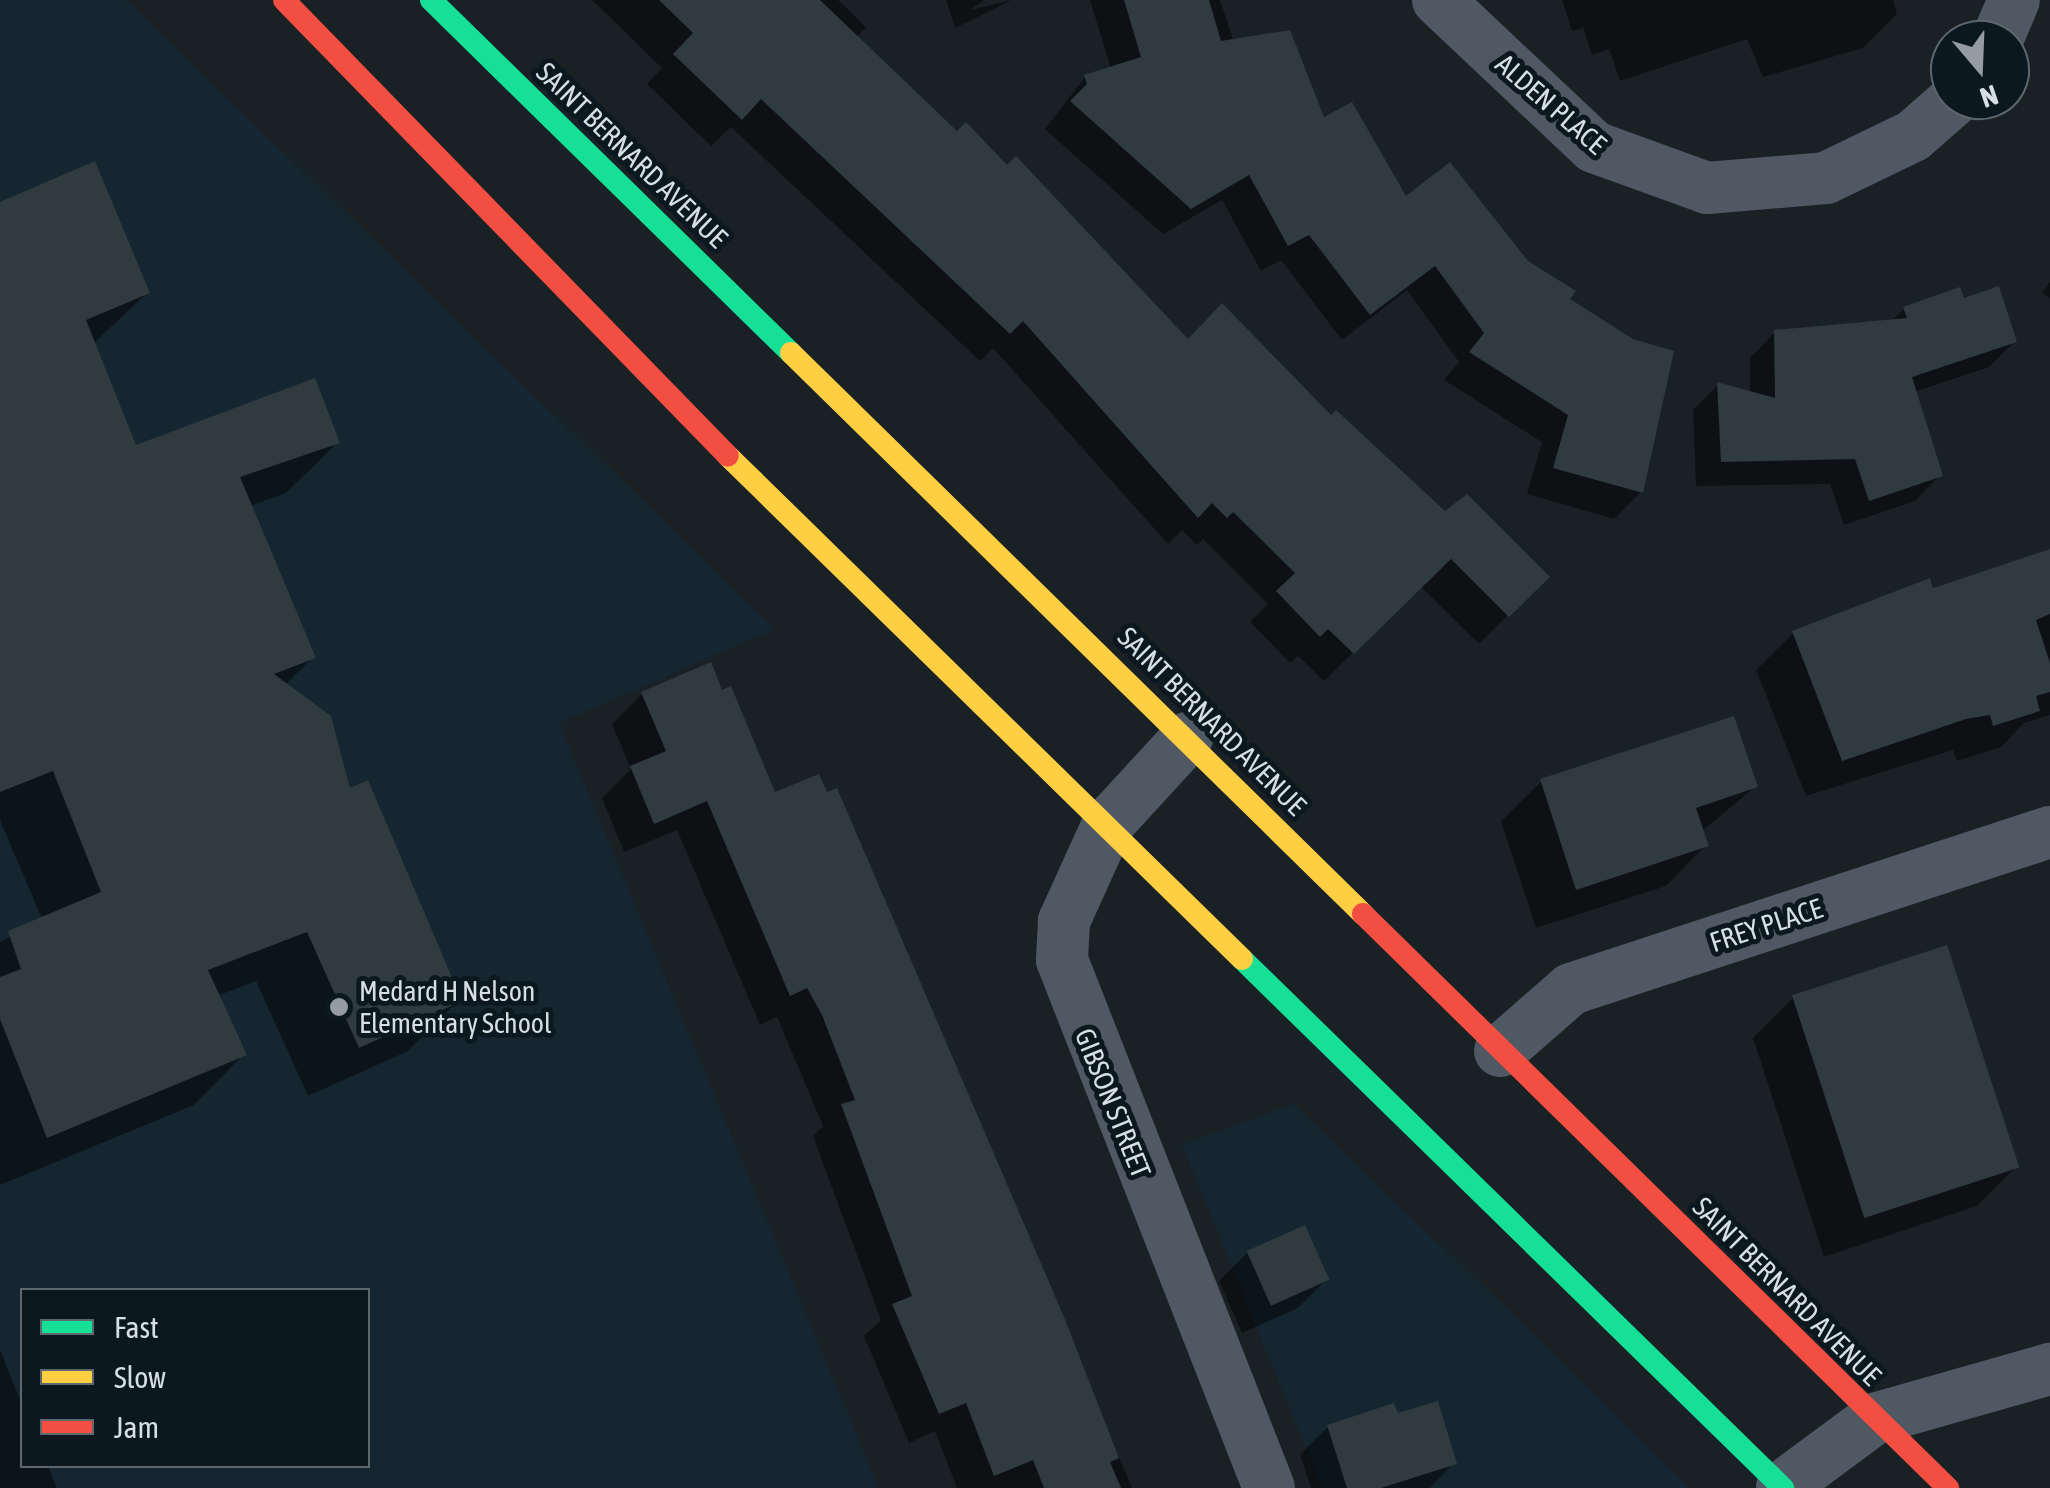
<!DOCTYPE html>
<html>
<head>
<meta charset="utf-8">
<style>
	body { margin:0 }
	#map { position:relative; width:2050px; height:1488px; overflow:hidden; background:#1a2125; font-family:"Asap Condensed",sans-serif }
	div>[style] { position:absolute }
	.built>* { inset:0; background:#152631 }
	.shadow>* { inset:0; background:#0007 }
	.building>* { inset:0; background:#2f3b3f; transform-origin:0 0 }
	.street>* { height:52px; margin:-26px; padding:0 26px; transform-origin:26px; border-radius:26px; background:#505864 }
	.fast>* { height:22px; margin:-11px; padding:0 11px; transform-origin:11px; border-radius:11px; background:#16e098 }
	.slow>* { height:22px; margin:-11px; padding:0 11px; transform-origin:11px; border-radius:11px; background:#ffcf43 }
	.jam>* { height:22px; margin:-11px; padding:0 11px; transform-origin:11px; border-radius:11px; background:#f24e42 }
	.dots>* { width:28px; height:28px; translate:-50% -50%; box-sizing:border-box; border:5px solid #0c1820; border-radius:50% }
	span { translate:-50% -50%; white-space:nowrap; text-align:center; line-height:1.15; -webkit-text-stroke:10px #0c1820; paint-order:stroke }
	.street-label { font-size:28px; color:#d6dfe4 }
	.poi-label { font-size:28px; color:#d6dfe4 }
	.left { translate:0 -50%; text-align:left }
	.legend { position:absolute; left:20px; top:1288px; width:350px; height:180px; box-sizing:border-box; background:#0c1820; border:2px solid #5d686e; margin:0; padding:12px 18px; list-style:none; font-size:30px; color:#d6dfe4 }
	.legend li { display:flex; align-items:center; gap:20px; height:50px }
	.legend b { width:50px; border:2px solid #5d686e }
	.north { position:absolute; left:1930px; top:20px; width:100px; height:100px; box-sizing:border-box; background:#0c1820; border:2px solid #5d686e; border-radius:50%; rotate:161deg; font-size:28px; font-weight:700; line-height:40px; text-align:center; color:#d6dfe4 }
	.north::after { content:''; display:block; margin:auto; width:35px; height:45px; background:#949ca1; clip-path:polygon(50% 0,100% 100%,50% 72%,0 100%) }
</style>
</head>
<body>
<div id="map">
	<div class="built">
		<div style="clip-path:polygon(evenodd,0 0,126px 0,775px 629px,559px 723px,879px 1488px,0 1488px,0 0,22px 1290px,368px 1290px,368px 1466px,22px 1466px,22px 1290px)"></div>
		<div style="clip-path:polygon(1293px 1104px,1580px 1379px,1690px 1488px,1322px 1488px,1182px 1145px)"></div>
	</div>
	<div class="shadow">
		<div style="clip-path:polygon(592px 0,838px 0,866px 27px,856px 38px,1187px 342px,1330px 419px,1445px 514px,1546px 577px,1479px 644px,1420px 586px,1324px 681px,1298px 656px,1290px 663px,1250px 622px,1268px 604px,1203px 539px,1197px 545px,1182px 530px,1168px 544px,993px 348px,980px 361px,731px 127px,711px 146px,647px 84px,662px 68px)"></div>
		<div style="clip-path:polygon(946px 0,984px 0,970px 10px,1012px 0,955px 28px)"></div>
		<div style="clip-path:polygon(1090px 0,1220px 0,1235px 45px,1405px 199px,1526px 263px,1567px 299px,1641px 492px,1614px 519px,1527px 494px,1542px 442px,1444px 380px,1459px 362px,1407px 290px,1342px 340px,1281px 260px,1261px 271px,1222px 200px,1163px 234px,1045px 129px,1085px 77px,1111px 69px)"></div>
		<div style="clip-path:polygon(1562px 0,1893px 0,1897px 14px,1863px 48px,1763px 77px,1747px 39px,1620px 81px,1609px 49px,1592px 55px,1583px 28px,1572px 31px)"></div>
		<div style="clip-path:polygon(0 205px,147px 293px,93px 344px,134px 448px,337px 443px,286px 493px,250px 506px,313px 657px,285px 685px,459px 1000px,408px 1051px,308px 1096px,256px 981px,217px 996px,244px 1054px,194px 1105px,0 1185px,0 942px,42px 919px,0 820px)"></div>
		<div style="clip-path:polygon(2050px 282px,2050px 298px,2042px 293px)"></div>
		<div style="clip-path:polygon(1962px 301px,2014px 342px,1989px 367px,1914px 392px,1940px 475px,1915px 501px,1844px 525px,1830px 484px,1696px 486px,1693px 410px,1718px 385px,1750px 394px,1750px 358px,1775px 332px,1890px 322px,1904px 309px)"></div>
		<div style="clip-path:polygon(2050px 550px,2050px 715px,2024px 723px,2001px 747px,1957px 761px,1953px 750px,1806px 796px,1756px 670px,1793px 633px)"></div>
		<div style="clip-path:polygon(642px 694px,774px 796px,836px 791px,1132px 1488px,957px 1488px,935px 1431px,909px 1443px,864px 1336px,881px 1320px,813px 1136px,823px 1126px,777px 1017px,760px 1025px,677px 830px,624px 852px,602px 798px,631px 769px,612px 724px)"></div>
		<div style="clip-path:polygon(1542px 781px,1755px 787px,1701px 832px,1706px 845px,1666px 886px,1536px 928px,1501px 821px)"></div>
		<div style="clip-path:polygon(1793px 998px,2017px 1166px,1977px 1206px,1824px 1257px,1753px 1038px)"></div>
		<div style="clip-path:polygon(1247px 1253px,1326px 1280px,1298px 1308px,1242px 1333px,1219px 1281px)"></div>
		<div style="clip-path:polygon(0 1350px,22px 1404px,22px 1466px,48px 1466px,57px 1488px,0 1488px)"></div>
		<div style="clip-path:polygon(1396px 1417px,1454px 1463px,1430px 1488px,1311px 1488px,1300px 1455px,1328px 1427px)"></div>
	</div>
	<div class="building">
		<div style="clip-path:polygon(659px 0,820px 0,957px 131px,966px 122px,1007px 165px,1016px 156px,1188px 339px,1222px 303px,1331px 415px,1336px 410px,1445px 511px,1467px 494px,1550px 577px,1509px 617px,1451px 559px,1354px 654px,1328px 629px,1320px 637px,1276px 591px,1295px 573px,1233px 512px,1227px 518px,1212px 503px,1198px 518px,1023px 321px,1010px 334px,761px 99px,742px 120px,673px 54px,693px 33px)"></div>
		<div style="clip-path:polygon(1124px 0,1209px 0,1221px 41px,1290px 30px,1324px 117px,1352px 102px,1406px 196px,1450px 162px,1528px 261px,1576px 291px,1570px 299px,1633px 339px,1674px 351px,1643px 493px,1553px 468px,1568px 415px,1469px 352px,1484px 333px,1435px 266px,1370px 315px,1309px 235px,1288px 246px,1249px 175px,1191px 209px,1070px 101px,1087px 84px,1084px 75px,1141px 57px)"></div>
		<div style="clip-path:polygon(95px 161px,150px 293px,86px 320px,136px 445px,315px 378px,340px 443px,240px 477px,316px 658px,274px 674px,331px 716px,350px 788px,368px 780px,462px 1001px,359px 1048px,307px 932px,208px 970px,247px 1055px,47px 1138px,0 1019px,0 977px,21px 969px,8px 931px,101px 892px,53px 771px,0 792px,0 202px)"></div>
		<div style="clip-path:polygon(1999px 286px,2017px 342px,1912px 377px,1943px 476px,1869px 501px,1855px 459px,1721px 462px,1717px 382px,1775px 398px,1774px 330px,1907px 318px,1903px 307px,1960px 287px,1964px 298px)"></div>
		<div style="clip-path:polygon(2050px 549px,2050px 614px,2036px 620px,2050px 663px,2050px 692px,2036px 696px,2040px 711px,1993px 726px,1990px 715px,1966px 719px,1842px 761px,1792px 631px,1930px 578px,1933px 588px)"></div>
		<div style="clip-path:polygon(711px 662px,722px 690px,731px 686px,775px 792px,819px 774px,827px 792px,837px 788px,1064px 1317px,1119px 1458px,1110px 1462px,1121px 1488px,1044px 1488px,1033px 1460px,994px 1476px,966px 1403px,939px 1414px,892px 1304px,912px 1296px,841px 1104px,855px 1100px,822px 1015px,807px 988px,790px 996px,707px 801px,654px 824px,630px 766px,666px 751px,641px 692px)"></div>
		<div style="clip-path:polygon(1734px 716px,1758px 787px,1696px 808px,1709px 846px,1576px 890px,1540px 779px)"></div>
		<div style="left:1947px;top:945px;width:234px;height:163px;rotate:72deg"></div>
		<div style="left:1305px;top:1225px;width:60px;height:64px;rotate:66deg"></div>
		<div style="clip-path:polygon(1438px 1401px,1457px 1464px,1381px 1488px,1347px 1488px,1327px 1425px,1394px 1403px,1398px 1413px)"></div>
	</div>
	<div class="street">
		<div style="left:1438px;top:0;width:214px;rotate:43.3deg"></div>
		<div style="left:1594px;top:147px;width:120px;rotate:19.9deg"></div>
		<div style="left:1707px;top:188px;width:119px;rotate:-4.8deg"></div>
		<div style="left:1826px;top:178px;width:97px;rotate:-25.8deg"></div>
		<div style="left:1913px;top:136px;width:55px;rotate:-41.3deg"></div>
		<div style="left:1997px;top:40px;width:43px;rotate:-67deg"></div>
		<div style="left:1187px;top:738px;width:117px;rotate:132.6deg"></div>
		<div style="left:1108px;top:824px;width:107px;rotate:114.4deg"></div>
		<div style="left:1064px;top:921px;width:39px;rotate:93deg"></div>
		<div style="left:1062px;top:960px;width:567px;rotate:68.59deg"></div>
		<div style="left:1500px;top:1051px;width:94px;rotate:-41.1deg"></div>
		<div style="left:1571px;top:989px;width:504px;rotate:-18.15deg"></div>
		<div style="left:1782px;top:1487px;width:114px;rotate:-36.5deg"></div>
		<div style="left:1874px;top:1419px;width:183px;rotate:-15.9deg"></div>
	</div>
	<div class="fast">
		<div style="left:431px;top:0;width:504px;rotate:44.44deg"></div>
		<div style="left:1242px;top:959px;width:757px;rotate:44.36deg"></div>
	</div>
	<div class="slow">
		<div style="left:791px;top:353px;width:801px;rotate:44.44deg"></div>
		<div style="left:728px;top:456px;width:719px;rotate:44.38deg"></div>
	</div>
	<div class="jam">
		<div style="left:284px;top:0;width:636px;rotate:45.76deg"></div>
		<div style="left:1363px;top:914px;width:820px;rotate:44.46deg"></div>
	</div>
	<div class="dots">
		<div style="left:339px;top:1007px;background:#949ca1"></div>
	</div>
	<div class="street-label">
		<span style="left:1551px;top:104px;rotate:41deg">ALDEN PLACE</span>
		<span style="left:632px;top:155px;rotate:44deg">SAINT BERNARD AVENUE</span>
		<span style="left:1212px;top:721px;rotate:45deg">SAINT BERNARD AVENUE</span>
		<span style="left:1766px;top:925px;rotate:-18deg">FREY PLACE</span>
		<span style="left:1113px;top:1103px;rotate:68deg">GIBSON STREET</span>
		<span style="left:1787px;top:1291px;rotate:45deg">SAINT BERNARD AVENUE</span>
	</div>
	<div class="poi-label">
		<span class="left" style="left:359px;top:1007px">Medard H Nelson<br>Elementary School</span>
	</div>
	<ul class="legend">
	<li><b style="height:12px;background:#16e098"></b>Fast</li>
	<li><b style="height:12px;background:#ffcf43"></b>Slow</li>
	<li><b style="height:12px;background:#f24e42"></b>Jam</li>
	</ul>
	<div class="north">N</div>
</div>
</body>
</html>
